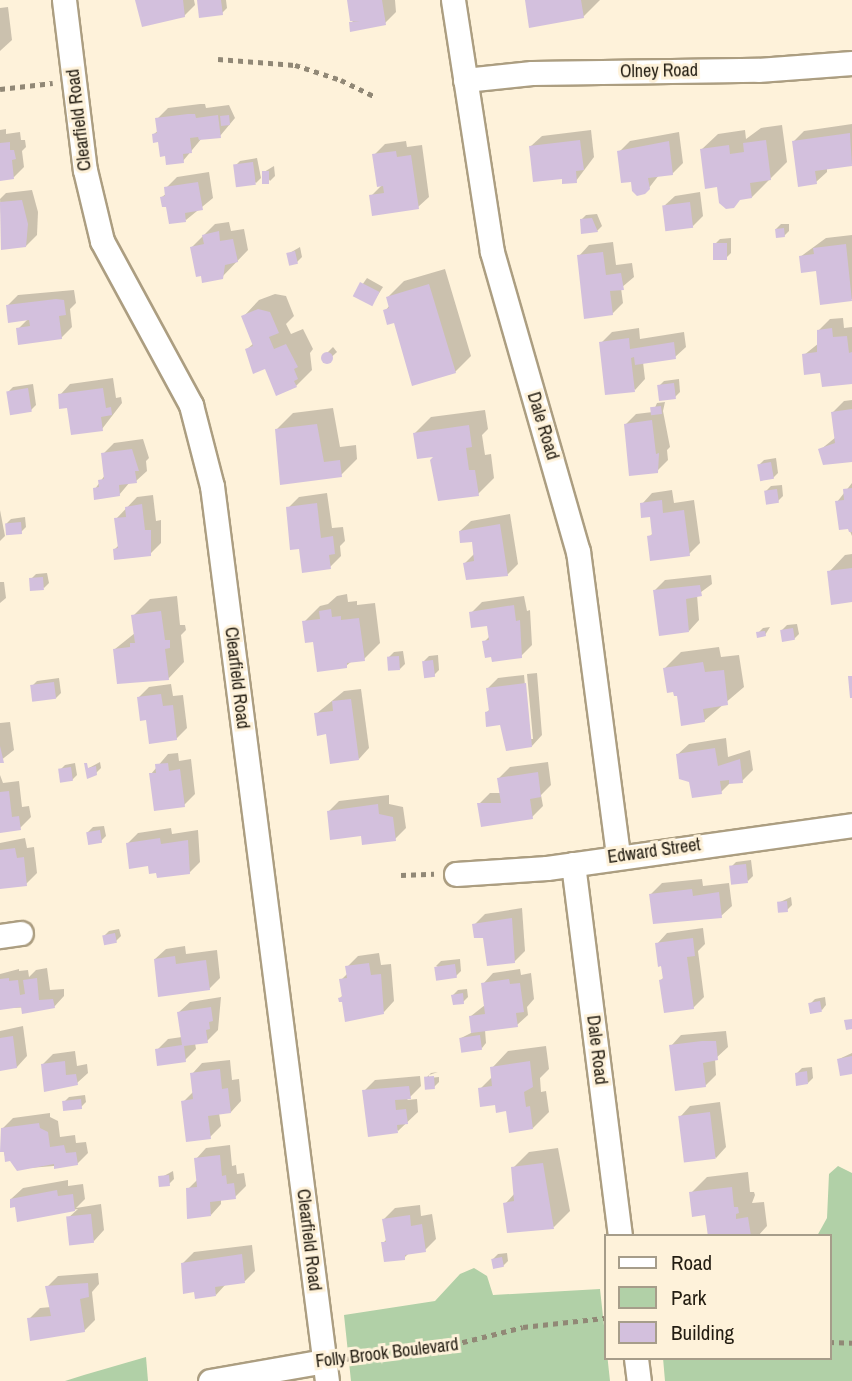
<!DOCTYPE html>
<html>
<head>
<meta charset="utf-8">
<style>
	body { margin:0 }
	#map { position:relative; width:852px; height:1381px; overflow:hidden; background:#fef2da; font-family:"Archivo Narrow",sans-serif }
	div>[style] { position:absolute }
	.green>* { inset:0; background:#b1d0a7 }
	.shadow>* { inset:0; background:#0003 }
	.building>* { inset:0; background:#d3c0dd; transform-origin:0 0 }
	.round { border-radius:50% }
	.path>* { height:4.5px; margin-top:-2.25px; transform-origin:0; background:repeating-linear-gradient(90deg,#918876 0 5px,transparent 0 10px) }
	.roads { filter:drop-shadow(2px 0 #ac9e81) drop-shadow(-2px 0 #ac9e81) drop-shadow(0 2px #ac9e81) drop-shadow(0 -2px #ac9e81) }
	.minor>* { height:23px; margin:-11.5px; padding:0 11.5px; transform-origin:11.5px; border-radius:11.5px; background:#fff }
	span { translate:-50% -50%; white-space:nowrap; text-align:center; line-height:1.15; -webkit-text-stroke:6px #fef2da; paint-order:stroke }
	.street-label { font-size:18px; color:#231d12 }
	.legend { position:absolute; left:604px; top:1234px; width:228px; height:126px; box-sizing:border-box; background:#fef2da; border:2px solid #a69d8a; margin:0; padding:9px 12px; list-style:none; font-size:21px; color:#231d12 }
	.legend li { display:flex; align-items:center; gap:14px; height:35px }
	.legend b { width:35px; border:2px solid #a69d8a }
</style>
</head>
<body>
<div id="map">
	<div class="green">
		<div style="clip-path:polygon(838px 1166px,852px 1173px,852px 1381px,665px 1381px,663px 1358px,829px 1358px,829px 1236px,817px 1236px,827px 1218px,829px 1174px)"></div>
		<div style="clip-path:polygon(474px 1268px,487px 1276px,493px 1295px,600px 1289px,610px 1381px,351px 1381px,344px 1315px,435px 1301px,460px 1274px)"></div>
		<div style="clip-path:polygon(146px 1357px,148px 1381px,65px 1381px,84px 1375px)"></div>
	</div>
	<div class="shadow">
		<div style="clip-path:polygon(137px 0,194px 0,195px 5px,184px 16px)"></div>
		<div style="clip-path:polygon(199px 0,226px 0,227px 8px,222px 13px)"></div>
		<div style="clip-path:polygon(349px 0,395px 0,396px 12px,385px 23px,351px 23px,355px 19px)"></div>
		<div style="clip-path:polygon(527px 0,600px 0,583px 17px)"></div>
		<div style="clip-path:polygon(8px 7px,12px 40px,0 51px,0 8px)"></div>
		<div style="clip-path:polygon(200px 104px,205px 104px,206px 108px,229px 105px,235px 118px,220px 136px,202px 138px,183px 161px,154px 134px,159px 130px,157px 119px,168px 108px)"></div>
		<div style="clip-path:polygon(852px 124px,852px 164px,827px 167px,827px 172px,816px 182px,794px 141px,804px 131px)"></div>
		<div style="clip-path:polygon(782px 125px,787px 162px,752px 197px,718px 185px,701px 150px,718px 134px,745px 130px,746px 139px,761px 128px)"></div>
		<div style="clip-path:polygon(6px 129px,6px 134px,20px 132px,21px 140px,25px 140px,26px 147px,22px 151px,24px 167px,14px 177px,0 179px,0 130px)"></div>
		<div style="clip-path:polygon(591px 130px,594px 157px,576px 181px,563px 177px,531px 146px,542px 136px)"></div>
		<div style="clip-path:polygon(679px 132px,683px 163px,672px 174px,659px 175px,645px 193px,632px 180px,619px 152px,630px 141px)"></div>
		<div style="clip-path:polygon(406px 141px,407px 147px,422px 145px,429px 197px,418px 207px,371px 196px,383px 184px,374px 155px,385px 144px)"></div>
		<div style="clip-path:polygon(257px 158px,261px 178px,256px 183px,235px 166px,240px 161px)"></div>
		<div style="clip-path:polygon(274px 166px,275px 176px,270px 181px,264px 172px)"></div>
		<div style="clip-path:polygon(209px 172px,213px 198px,186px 220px,162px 197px,167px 193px,166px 188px,177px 177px)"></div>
		<div style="clip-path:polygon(32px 190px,38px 212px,37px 235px,26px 246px,3px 248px,0 199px,6px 193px)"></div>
		<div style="clip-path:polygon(700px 192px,703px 216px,693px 226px,664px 206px,675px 196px)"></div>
		<div style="clip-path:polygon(597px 214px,602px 226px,597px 231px,581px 220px,586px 215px)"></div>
		<div style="clip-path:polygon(229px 222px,231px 231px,244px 229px,248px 250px,222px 277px,191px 248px,215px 224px)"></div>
		<div style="clip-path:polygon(781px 224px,789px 224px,789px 231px,784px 236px,776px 229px)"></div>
		<div style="clip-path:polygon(852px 235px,852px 299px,822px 303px,818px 269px,800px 257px,826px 238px)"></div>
		<div style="clip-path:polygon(731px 238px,731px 253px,726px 258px,715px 244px,720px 239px)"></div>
		<div style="clip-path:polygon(613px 242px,616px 265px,632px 263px,634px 277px,621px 288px,623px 303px,612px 314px,579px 256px,589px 245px)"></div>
		<div style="clip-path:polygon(300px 247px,302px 257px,297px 262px,288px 254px)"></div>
		<div style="clip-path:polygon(445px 269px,471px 356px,455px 372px,385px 311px,390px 305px,388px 297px,404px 281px)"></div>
		<div style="clip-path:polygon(367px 278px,383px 287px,372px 304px,355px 295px)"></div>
		<div style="clip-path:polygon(74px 290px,76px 303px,70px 309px,72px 327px,61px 338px,18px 329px,28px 319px,7px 306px,18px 295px)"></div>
		<div style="clip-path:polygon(275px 294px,286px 296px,294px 316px,286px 324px,291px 334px,303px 329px,313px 349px,310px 353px,312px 370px,296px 386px,266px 367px,247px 349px,254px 343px,243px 317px,259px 300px)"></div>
		<div style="clip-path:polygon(843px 318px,844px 328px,852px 327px,852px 382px,822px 371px,804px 355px,819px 343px,819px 330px,830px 319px)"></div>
		<div style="clip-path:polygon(639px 328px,640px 339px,684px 332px,686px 347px,675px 357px,643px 362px,645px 379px,635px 390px,601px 343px,612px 332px)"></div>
		<div style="clip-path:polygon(333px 347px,337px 352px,326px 362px,323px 357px)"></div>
		<div style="clip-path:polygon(113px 378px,116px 398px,121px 397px,122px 403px,102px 429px,69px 406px,60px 395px,70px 384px)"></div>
		<div style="clip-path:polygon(679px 379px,680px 392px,675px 397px,659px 386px,664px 381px)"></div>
		<div style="clip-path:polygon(33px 384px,36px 405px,31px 410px,8px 392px,13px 387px)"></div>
		<div style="clip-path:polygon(852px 400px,852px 460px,820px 450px,836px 437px,833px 412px,844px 401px)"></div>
		<div style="clip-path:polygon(665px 402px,663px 411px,670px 447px,667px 450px,668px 460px,657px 471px,625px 425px,636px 414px,653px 412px,657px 403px)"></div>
		<div style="clip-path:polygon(333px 408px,340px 447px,356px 445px,357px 459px,341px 475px,277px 429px,293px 413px)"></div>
		<div style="clip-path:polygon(485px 410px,488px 429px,482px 435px,485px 455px,491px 454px,494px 478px,478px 494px,415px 433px,431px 417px)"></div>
		<div style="clip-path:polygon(143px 439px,149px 458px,146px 461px,147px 471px,136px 481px,130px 482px,119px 495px,95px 489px,105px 475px,103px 454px,114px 443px)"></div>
		<div style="clip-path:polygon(776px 458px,778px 473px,773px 478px,759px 465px,764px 460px)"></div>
		<div style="clip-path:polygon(852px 483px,852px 536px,837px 502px)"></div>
		<div style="clip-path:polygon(782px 485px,783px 496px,778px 501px,766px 491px,771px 486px)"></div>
		<div style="clip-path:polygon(672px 490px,674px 503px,694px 500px,700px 543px,689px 554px,649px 537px,654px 532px,651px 515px,642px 504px,652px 493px)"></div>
		<div style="clip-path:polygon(327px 493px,332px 528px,343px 527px,345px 541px,340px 546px,341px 556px,330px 567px,300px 547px,288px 508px,299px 497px)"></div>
		<div style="clip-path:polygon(153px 495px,156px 521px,161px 520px,161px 543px,150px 554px,115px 549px,119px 545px,116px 519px,137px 497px)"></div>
		<div style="clip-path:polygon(0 510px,5px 536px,0 541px)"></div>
		<div style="clip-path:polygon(510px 514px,518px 564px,507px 575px,465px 563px,475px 553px,473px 540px,460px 531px,471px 521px)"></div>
		<div style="clip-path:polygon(25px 517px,26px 527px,21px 532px,6px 524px,11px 519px)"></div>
		<div style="clip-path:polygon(852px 554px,852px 600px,829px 572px,845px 555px)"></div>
		<div style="clip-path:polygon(47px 573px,49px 583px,44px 588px,31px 579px,36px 574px)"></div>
		<div style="clip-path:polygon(711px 575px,712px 584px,697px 595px,699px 620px,689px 631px,654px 591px,665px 580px)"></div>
		<div style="clip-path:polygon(0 582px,4px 582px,6px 598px,0 603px)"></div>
		<div style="clip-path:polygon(347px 594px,348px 602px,357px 601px,357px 605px,375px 603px,380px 643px,364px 659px,352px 661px,346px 666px,315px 640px,304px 622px,320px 606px,328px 604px,337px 596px)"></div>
		<div style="clip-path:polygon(177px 596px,180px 625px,185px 625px,186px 630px,181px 635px,184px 662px,168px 679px,115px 649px,135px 633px,133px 616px,150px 599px)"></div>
		<div style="clip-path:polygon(524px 596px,527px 611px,530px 610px,532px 645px,521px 656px,493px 655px,484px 642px,490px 636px,488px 624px,471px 613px,482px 602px)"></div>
		<div style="clip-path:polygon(797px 624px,799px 634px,794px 639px,782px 630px,787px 625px)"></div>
		<div style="clip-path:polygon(770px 627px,765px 635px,758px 633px,763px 628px)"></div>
		<div style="clip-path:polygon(719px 647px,721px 657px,739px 655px,744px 687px,704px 721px,679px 694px,665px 668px,681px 652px)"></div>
		<div style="clip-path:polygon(403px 651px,405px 664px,400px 669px,389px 657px,394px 652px)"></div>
		<div style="clip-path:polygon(438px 655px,439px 670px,434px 675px,424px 661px,429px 656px)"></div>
		<div style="clip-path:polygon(537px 673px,542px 735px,532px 746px,486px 713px,490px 709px,487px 689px,498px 678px,524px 675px,530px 739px,533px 739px,527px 674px)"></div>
		<div style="clip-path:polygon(59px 678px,61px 693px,56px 698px,32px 686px,37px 681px)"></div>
		<div style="clip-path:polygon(171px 684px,173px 696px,183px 695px,187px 728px,176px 739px,147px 718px,138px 698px,149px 687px)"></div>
		<div style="clip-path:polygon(361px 689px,369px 748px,359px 759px,327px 732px,316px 714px,344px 691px)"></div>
		<div style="clip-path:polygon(10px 722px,14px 750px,0 761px,0 723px)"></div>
		<div style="clip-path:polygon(726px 738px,728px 757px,750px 750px,753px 770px,742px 781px,731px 782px,721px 792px,691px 780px,678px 754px,689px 744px)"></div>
		<div style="clip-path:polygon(178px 753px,179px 761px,191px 759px,195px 794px,184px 805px,151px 774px,168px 754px)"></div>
		<div style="clip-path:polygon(100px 762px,101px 768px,96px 773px,87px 769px)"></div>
		<div style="clip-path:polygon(548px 762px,551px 785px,541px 795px,543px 806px,532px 817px,479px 804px,490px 793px,501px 793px,499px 778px,510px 767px)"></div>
		<div style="clip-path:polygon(75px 763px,77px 775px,72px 780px,60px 770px,65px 765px)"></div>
		<div style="clip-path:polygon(0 775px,3px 783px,19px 781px,22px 807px,29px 806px,31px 817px,20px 828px,0 831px)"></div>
		<div style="clip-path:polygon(389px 795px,389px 804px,403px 807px,406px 828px,395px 839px,328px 812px,339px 801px)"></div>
		<div style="clip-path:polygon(104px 826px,106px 836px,101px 841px,88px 832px,93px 827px)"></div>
		<div style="clip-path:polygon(171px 828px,172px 834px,198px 830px,200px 862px,189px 873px,158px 871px,128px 843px,138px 833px)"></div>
		<div style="clip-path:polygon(25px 838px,27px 848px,34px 847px,37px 873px,26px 884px,0 888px,0 843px)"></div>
		<div style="clip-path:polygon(751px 860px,753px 876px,748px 881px,731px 867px,736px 862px)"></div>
		<div style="clip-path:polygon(702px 879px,703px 886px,729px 883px,732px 906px,721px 916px,651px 894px,662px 883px)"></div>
		<div style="clip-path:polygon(791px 897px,792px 905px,787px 910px,778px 903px)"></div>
		<div style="clip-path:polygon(522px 908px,525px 951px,514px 962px,474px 925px,485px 914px)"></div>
		<div style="clip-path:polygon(703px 928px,705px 944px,698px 951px,704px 997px,693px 1008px,661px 980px,664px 977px,657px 944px,667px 933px)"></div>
		<div style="clip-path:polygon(119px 929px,121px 936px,116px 941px,104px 936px,109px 931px)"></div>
		<div style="clip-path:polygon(185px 946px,186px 954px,217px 950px,220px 978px,209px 989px,155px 959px,166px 949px)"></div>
		<div style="clip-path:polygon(379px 953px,381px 965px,391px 964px,394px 1001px,384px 1012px,340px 998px,343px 995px,341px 980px,348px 973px,347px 967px,358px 956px)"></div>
		<div style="clip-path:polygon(460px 959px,461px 971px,456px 976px,436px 966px,441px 961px)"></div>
		<div style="clip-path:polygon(47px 968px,50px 990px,64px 989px,64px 996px,54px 1007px,0 1008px,0 974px,19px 969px,19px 971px,28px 970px,29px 977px,36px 970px)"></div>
		<div style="clip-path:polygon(520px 969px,521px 975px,531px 973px,534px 999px,527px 1007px,528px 1015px,517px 1025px,485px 1030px,486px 1043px,482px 1048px,461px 1038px,473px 1032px,471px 1016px,485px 1005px,483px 984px,493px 973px)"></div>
		<div style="clip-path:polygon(467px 989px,468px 997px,463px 1002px,453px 995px,458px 990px)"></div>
		<div style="clip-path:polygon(221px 997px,218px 1030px,207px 1041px,195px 1043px,196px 1049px,185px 1060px,157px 1050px,168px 1039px,182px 1037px,179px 1012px,190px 1002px)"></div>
		<div style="clip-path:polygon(825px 997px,826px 1005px,822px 1010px,810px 1004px,815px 999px)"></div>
		<div style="clip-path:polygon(23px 1026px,27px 1056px,17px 1067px,0 1069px,0 1031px)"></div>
		<div style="clip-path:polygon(726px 1031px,728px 1047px,715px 1059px,716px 1075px,705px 1086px,671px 1046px,681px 1035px)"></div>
		<div style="clip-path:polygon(546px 1046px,549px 1069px,540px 1078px,541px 1092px,546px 1091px,549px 1112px,533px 1128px,480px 1089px,493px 1076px,492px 1068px,508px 1051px)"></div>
		<div style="clip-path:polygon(75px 1051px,77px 1066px,87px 1064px,88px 1073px,77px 1083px,42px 1065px,53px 1054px)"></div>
		<div style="clip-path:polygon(852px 1053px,852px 1073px,839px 1059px)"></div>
		<div style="clip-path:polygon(230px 1060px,232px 1080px,239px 1079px,241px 1101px,231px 1112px,219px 1113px,221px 1126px,210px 1137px,183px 1102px,194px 1091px,192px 1074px,202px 1063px)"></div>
		<div style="clip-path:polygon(812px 1067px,813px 1078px,808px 1083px,797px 1073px,802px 1068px)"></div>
		<div style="clip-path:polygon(438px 1072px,429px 1075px,429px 1078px,439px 1077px,439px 1082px,434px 1087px,426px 1078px,431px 1073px)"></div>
		<div style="clip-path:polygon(420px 1076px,421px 1086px,407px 1100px,417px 1099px,418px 1112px,398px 1131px,364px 1091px,375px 1080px)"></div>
		<div style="clip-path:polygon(85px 1095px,86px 1102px,81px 1107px,64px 1102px,69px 1097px)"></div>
		<div style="clip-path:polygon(720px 1102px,726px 1147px,716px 1158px,680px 1117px,690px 1106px)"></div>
		<div style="clip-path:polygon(50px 1113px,50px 1117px,58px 1121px,60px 1137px,75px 1135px,76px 1143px,86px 1142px,88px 1153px,77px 1164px,18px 1169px,11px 1159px,6px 1160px,1px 1142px,2px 1129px,13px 1118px)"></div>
		<div style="clip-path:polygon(230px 1145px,232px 1166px,236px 1165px,237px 1174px,244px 1173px,246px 1186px,235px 1197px,221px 1199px,221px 1204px,211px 1215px,188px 1189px,198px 1179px,196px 1159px,206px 1148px)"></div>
		<div style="clip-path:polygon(558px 1148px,570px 1211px,554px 1227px,505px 1204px,515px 1193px,513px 1168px,529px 1152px)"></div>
		<div style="clip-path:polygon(173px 1171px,174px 1179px,169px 1184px,160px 1178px)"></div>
		<div style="clip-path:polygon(748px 1172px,750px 1192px,754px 1192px,755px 1195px,752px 1203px,764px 1202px,767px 1226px,758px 1236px,708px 1236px,707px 1213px,691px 1193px,707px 1177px)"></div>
		<div style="clip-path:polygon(68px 1180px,68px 1186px,83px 1184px,85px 1199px,76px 1208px,101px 1204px,104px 1230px,94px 1241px,68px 1218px,78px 1209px,18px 1220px,17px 1205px,11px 1199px,23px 1188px)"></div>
		<div style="clip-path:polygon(420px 1205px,421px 1216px,432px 1214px,436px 1239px,425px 1250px,410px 1252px,404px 1258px,383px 1243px,387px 1239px,384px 1219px,395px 1208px)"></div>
		<div style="clip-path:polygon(252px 1245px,255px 1271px,245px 1281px,226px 1284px,216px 1295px,183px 1263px,194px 1252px)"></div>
		<div style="clip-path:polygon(507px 1253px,508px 1261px,503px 1266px,493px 1259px,498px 1254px)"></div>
		<div style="clip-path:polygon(98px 1273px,99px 1284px,92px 1292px,95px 1320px,84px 1331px,29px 1319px,40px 1308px,51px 1307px,47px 1287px,58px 1276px)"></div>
	</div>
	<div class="building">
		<div style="clip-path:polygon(135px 0,183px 0,185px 17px,142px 27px)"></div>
		<div style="clip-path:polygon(197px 0,221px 0,223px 15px,199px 18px)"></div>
		<div style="clip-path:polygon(347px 0,382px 0,386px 25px,350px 32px,349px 22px,360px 21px,350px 21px)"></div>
		<div style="clip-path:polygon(525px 0,581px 0,584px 18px,529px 28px)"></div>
		<div style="clip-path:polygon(188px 114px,195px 114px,196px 118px,218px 115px,221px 138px,199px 140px,198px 137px,190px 138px,192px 153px,183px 154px,184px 163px,166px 165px,165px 156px,160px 157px,158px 142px,153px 143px,152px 134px,157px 133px,155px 118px)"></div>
		<div style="left:229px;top:115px;width:10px;height:9px;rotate:84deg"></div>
		<div style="clip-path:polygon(850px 133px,852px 166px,815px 171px,817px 184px,798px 187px,792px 141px)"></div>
		<div style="clip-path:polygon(580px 140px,584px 170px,576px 171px,577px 183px,562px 184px,562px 179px,533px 182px,529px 146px)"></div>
		<div style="clip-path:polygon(766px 140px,771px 180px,750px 183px,752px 198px,740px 200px,734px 208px,726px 209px,719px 203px,717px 187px,705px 189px,700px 149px,729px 145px,730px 154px,744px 152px,743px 143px)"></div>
		<div style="clip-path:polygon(669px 141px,673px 175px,648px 178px,650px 189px,645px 194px,637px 196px,632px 191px,631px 182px,621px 183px,617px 151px)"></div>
		<div style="clip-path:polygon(10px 142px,10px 150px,14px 150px,16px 159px,12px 160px,14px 179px,0 181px,0 143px)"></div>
		<div style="clip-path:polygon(396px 151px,397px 157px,411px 155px,419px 209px,372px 216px,369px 195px,384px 193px,383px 186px,377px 187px,372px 154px)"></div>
		<div style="left:253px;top:162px;width:23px;height:20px;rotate:83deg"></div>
		<div style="left:262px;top:171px;width:7px;height:13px"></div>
		<div style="clip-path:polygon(198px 182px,203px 210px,185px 213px,186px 222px,169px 224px,166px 207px,162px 207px,160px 197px,165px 196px,164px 187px)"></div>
		<div style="clip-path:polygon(22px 200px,28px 224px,26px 247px,1px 250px,0 202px)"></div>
		<div style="left:690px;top:202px;width:26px;height:28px;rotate:83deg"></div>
		<div style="clip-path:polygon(592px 218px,598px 232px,581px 234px,580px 219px)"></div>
		<div style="left:784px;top:228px;width:9px;height:9px;rotate:84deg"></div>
		<div style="clip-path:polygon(219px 231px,220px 241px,233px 239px,238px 262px,225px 265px,223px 279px,202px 283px,201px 276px,196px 277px,190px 247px,204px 244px,202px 235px)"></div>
		<div style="left:713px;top:243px;width:14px;height:17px"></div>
		<div style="clip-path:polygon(846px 244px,852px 301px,820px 305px,816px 271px,801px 273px,799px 256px,814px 254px,813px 248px)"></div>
		<div style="left:295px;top:251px;width:13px;height:9px;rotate:77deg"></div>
		<div style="clip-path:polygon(603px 252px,606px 275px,621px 273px,624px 290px,610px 291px,613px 315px,584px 319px,577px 255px)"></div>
		<div style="left:360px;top:282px;width:22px;height:16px;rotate:27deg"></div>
		<div style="clip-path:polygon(429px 284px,456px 373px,412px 386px,394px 323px,387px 325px,383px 310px,389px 308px,386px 297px)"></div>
		<div style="clip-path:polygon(56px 299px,64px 300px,66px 315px,59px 316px,62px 339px,18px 345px,16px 328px,30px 326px,29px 320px,8px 323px,6px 305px)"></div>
		<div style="clip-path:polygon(258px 309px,270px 312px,279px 333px,269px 337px,274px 349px,286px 344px,298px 367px,294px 369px,298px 379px,294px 381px,297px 387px,276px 396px,265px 369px,253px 374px,245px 349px,253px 346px,241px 316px)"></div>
		<div style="clip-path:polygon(832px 328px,833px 337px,847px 336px,849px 353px,852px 352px,852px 384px,822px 387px,820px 373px,804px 375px,802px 354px,817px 352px,817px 330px)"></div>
		<div style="clip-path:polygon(629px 338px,630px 349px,674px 342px,676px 359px,635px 365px,634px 357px,631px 358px,635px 392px,605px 395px,599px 342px)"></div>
		<div class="round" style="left:321px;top:352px;width:12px;height:12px"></div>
		<div style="left:674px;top:383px;width:16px;height:17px;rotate:83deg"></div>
		<div style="left:28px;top:388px;width:24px;height:22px;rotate:81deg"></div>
		<div style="clip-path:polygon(103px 388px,106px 408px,111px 407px,112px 415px,101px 417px,103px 431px,71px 435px,67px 408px,59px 409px,58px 394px)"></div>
		<div style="left:661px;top:406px;width:8px;height:11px;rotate:83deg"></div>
		<div style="clip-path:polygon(852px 409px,852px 462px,823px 465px,818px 449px,835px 443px,831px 412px)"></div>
		<div style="clip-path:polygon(652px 420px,656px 454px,659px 453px,658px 473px,629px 476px,624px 424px)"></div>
		<div style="clip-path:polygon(317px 424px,324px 462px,340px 460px,342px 477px,280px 485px,275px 429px)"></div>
		<div style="clip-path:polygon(469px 425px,472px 447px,466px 448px,469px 470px,475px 470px,479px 496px,438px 501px,430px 460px,433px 457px,417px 459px,413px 433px)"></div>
		<div style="clip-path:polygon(132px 449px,139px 471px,135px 471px,137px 483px,119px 485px,120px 496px,94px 500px,93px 488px,99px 487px,98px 480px,104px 479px,101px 453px)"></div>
		<div style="left:771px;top:462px;width:17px;height:14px;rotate:80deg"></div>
		<div style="clip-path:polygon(852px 488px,852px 532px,849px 532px,848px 529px,839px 530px,835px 501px,844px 500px,843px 489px)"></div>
		<div style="left:777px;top:489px;width:14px;height:13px;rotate:82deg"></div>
		<div style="clip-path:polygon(662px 500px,663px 513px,684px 510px,690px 556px,650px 561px,647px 536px,652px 535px,650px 517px,641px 518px,640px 503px)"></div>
		<div style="clip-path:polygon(317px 503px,321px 538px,333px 536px,335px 554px,329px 555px,331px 569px,302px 573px,299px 549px,290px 550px,286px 507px)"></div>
		<div style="clip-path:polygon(142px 504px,145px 530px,151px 530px,151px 556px,114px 560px,113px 549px,118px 548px,114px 518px,126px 517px,125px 507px)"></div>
		<div style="left:21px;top:522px;width:12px;height:16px;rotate:85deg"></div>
		<div style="clip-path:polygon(500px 524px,508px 576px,466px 580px,463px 563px,474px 561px,472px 542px,460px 543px,459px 531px)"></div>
		<div style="clip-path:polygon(852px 568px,852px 602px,831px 605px,827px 571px)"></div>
		<div style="left:43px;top:577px;width:13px;height:14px;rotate:86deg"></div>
		<div style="clip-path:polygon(700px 585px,702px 596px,686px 599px,689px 632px,659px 636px,653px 590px)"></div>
		<div style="clip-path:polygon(514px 605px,516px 621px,520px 620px,522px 658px,492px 662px,491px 657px,485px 658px,482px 641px,489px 640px,487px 626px,471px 628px,469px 612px)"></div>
		<div style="clip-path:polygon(331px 609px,332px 617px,341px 616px,341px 620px,359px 618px,365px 661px,347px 663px,347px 668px,317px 672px,313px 642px,305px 643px,302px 621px,320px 619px,319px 611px)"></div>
		<div style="clip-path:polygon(161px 611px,165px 640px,170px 640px,170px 648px,165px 649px,169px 680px,117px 684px,113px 649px,130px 647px,130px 643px,135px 643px,131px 615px)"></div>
		<div style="left:793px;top:628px;width:12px;height:13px;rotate:81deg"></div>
		<div style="clip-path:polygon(765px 631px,766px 636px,757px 638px,756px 632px)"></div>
		<div style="left:399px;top:656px;width:14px;height:12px;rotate:86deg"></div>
		<div style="left:433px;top:660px;width:17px;height:11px;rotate:83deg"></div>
		<div style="clip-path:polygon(703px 662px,705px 672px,724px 670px,728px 705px,703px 709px,705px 722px,681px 726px,677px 696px,674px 696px,673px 692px,667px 693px,663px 668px)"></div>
		<div style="clip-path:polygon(848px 676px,852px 676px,852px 698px,850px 698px)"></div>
		<div style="left:54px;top:682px;width:17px;height:24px;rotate:83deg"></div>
		<div style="clip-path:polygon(526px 683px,532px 747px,506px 751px,500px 725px,486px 727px,485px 712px,489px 711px,486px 688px)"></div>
		<div style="clip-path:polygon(161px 694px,163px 706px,173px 705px,177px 740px,149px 744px,146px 720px,140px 721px,137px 697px)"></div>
		<div style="clip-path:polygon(351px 699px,359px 760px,330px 764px,326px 734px,317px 736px,314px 713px,333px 711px,332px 701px)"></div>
		<div style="clip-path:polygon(0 746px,4px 763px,0 763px)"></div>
		<div style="clip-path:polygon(715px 748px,718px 766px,740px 759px,743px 783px,729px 784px,729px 780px,720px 781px,722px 794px,692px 798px,689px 782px,679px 779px,676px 754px)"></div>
		<div style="clip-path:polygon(84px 763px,87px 763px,88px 768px,96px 766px,97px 775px,87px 779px)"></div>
		<div style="clip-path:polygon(168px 763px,169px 771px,180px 769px,185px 807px,154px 811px,149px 773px,156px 773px,155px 764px)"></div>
		<div style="left:71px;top:767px;width:14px;height:13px;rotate:82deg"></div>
		<div style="clip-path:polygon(538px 772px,541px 797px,530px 799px,533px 819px,481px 827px,477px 803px,501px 803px,497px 778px)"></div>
		<div style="clip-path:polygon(9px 791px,12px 817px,19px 816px,21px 830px,0 833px,0 792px)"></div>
		<div style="clip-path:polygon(378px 804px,379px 814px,393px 817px,396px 841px,362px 845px,361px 836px,330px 840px,327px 811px)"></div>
		<div style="left:100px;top:830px;width:13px;height:14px;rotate:81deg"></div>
		<div style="clip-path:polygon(160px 838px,161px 844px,188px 840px,190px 874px,157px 878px,156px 873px,149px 874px,148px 866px,129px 869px,126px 843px)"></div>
		<div style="clip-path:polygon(15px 848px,17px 858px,24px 857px,27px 886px,0 889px,0 850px)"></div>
		<div style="left:746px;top:864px;width:19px;height:17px;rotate:84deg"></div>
		<div style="clip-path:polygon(692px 889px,693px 896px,719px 892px,722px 918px,653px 924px,649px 894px)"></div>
		<div style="left:787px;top:901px;width:11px;height:10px;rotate:85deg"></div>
		<div style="clip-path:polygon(512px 918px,515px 963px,487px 966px,483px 938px,474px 938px,472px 924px)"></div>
		<div style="left:115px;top:933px;width:10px;height:13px;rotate:79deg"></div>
		<div style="clip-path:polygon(693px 938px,695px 956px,687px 957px,694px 1009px,664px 1013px,659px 980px,663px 979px,661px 966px,658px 967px,655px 943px)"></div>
		<div style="clip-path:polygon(175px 956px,176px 964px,206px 960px,210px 990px,158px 997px,154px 959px)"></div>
		<div style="clip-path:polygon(369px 963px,371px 975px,381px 974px,384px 1014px,345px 1022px,342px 1002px,339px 1002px,338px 998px,342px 997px,339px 979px,347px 978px,345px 966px)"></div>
		<div style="left:455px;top:964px;width:14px;height:21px;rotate:82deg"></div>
		<div style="clip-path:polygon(9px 978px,9px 981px,18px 980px,20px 995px,25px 994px,23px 980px,37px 978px,39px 1000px,53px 999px,55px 1008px,22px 1014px,21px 1007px,0 1010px,0 979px)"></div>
		<div style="clip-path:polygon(509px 979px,510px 984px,520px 983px,524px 1012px,516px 1013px,518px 1027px,471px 1033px,469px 1016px,485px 1014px,481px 983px)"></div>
		<div style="clip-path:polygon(463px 993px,464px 1004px,453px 1005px,451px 995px)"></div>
		<div style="left:820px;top:1001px;width:11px;height:12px;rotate:80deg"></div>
		<div style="clip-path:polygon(211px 1007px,213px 1021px,209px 1022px,210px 1029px,206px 1030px,208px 1043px,184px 1046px,186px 1062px,157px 1066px,155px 1049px,182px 1045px,177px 1012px)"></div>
		<div style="clip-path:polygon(852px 1019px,852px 1029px,846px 1030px,844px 1020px)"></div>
		<div style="left:480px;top:1035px;width:15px;height:21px;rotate:82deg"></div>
		<div style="clip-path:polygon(13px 1036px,17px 1068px,0 1071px,0 1038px)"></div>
		<div style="clip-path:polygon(702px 1041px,716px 1041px,718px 1060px,703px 1063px,706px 1087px,675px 1091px,669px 1045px)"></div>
		<div style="clip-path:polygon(852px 1056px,852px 1074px,840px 1076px,837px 1059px)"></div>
		<div style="clip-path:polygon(65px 1061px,66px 1075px,76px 1074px,78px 1085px,44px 1092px,41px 1064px)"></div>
		<div style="clip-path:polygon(530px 1061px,533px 1087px,524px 1092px,526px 1107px,530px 1106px,533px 1129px,509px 1133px,506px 1111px,496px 1113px,495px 1105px,480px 1107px,478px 1088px,492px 1086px,490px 1067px)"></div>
		<div style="clip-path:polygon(220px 1069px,222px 1089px,228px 1088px,231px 1113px,208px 1116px,211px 1139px,186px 1142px,181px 1101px,193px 1099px,190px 1073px)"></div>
		<div style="clip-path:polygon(807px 1071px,808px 1084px,796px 1086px,795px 1073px)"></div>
		<div style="left:434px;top:1076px;width:13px;height:10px;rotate:86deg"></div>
		<div style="clip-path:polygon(409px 1086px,411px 1099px,395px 1100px,396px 1110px,406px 1109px,408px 1124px,397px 1125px,398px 1133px,368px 1137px,362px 1090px)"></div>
		<div style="left:81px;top:1099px;width:10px;height:19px;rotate:84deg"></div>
		<div style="left:710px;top:1112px;width:47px;height:32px;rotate:83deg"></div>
		<div style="clip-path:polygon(39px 1123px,40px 1128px,48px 1132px,50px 1147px,64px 1145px,66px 1153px,76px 1152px,78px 1165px,54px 1169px,54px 1164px,17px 1171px,10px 1161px,5px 1162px,4px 1152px,0 1152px,1px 1128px)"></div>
		<div style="clip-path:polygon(220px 1155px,222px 1176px,226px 1175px,227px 1184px,234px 1183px,236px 1199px,210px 1202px,211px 1216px,187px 1219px,186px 1188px,197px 1187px,194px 1158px)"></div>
		<div style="clip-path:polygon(543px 1163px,554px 1229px,507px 1233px,503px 1203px,514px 1201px,511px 1167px)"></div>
		<div style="left:169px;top:1175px;width:11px;height:11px;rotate:85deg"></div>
		<div style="clip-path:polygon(732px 1187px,734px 1207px,738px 1207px,739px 1213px,736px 1214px,736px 1219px,748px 1217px,751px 1236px,708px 1236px,705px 1215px,692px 1217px,689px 1192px)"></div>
		<div style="clip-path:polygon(57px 1190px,58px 1196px,73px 1194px,75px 1211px,17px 1222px,15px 1207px,10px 1208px,10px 1199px)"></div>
		<div style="left:91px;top:1214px;width:29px;height:25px;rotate:84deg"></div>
		<div style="clip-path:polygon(410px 1215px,411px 1226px,422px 1224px,426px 1252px,405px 1255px,405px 1260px,384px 1262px,381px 1242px,386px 1242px,382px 1219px)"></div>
		<div style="clip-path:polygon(242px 1254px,245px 1283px,215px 1287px,216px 1296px,195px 1299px,194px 1292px,183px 1294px,181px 1263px)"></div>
		<div style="left:502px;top:1257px;width:10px;height:11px;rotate:79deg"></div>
		<div style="clip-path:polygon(88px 1283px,89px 1297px,80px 1299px,85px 1332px,30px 1341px,27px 1318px,51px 1316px,45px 1286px)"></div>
	</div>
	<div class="path">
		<div style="left:218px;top:59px;width:77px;rotate:4.5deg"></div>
		<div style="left:295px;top:65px;width:48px;rotate:18.1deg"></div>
		<div style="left:341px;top:80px;width:37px;rotate:26deg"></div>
		<div style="left:0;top:89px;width:53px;rotate:-6.5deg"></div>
		<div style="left:401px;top:875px;width:33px;rotate:-2deg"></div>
		<div style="left:829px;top:1342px;width:23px;rotate:2deg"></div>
		<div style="left:344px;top:1359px;width:100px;rotate:-6.9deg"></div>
		<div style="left:443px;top:1347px;width:82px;rotate:-14deg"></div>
		<div style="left:523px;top:1327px;width:82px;rotate:-6.3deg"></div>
	</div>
	<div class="roads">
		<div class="minor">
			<div style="left:64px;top:0;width:171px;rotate:83deg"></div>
			<div style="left:85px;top:170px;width:73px;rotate:76.5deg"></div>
			<div style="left:102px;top:241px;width:187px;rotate:61.5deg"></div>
			<div style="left:191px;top:405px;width:84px;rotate:75.5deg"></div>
			<div style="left:212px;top:486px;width:902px;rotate:82.68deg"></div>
			<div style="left:453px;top:0;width:255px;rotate:81.2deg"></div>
			<div style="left:492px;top:252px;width:311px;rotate:74deg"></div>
			<div style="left:578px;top:551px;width:307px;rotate:82.5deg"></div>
			<div style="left:465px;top:80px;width:67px;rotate:-6deg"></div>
			<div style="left:532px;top:73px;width:226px;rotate:-0.8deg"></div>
			<div style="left:758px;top:70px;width:94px;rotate:-4.3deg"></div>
			<div style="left:573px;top:864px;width:375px;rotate:82.8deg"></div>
			<div style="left:456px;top:874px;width:91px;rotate:-3.8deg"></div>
			<div style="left:547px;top:868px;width:308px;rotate:-8deg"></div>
			<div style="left:0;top:936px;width:21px;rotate:-8deg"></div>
			<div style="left:636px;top:1358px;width:23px;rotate:83deg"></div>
			<div style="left:210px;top:1381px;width:117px;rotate:-9.9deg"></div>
		</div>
	</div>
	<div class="street-label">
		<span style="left:659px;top:71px;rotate:-1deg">Olney Road</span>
		<span style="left:79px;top:120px;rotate:-97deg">Clearfield Road</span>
		<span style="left:543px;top:426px;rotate:73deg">Dale Road</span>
		<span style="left:237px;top:678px;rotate:83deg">Clearfield Road</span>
		<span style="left:654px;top:851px;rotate:-8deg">Edward Street</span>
		<span style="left:597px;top:1050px;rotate:83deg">Dale Road</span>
		<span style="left:309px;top:1240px;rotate:83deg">Clearfield Road</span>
		<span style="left:387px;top:1353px;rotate:-7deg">Folly Brook Boulevard</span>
	</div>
	<ul class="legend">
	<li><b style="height:9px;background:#fff"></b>Road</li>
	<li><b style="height:19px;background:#b1d0a7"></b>Park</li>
	<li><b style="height:19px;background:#d3c0dd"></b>Building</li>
	</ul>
</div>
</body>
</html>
